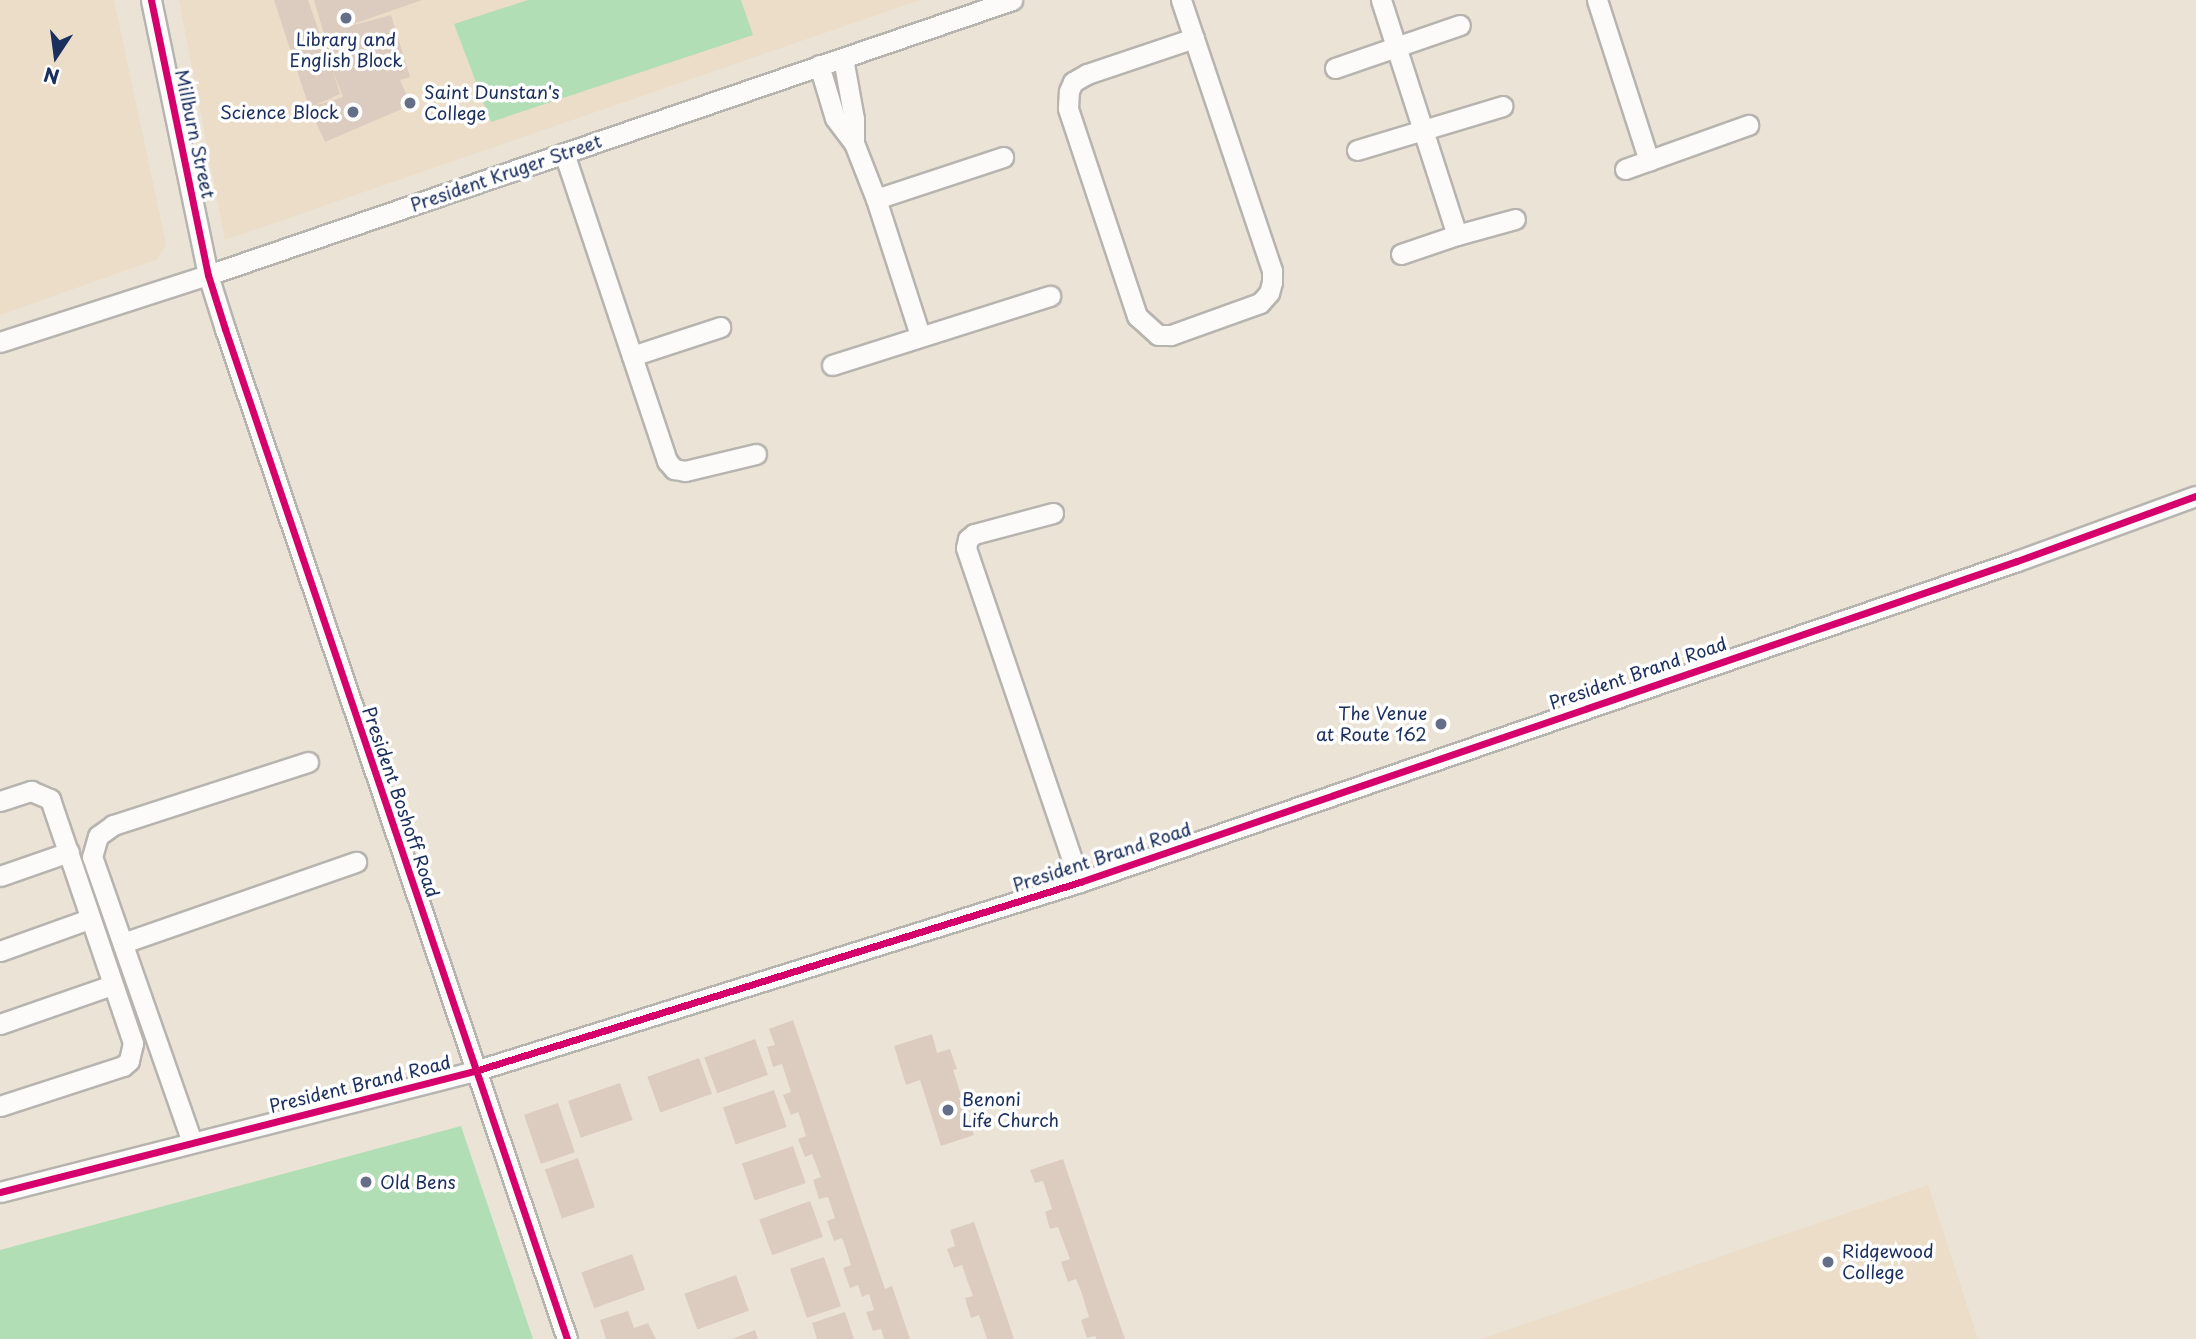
<!DOCTYPE html>
<html>
<head>
<meta charset="utf-8">
<style>
	body { margin:0 }
	#map { position:relative; width:2196px; height:1339px; overflow:hidden; background:#ebe4d6; font-family:"Playpen Sans",sans-serif }
	div>[style] { position:absolute }
	.built>* { inset:0; background:#ebddc7 }
	.green>* { inset:0; background:#b2deb6 }
	.building>* { inset:0; background:#dcccbf; transform-origin:0 0 }
	.roads { filter:drop-shadow(2px 0 #b7b4b0) drop-shadow(-2px 0 #b7b4b0) drop-shadow(0 2px #b7b4b0) drop-shadow(0 -2px #b7b4b0) }
	.street>* { height:19px; margin:-9.5px; padding:0 9.5px; transform-origin:9.5px; border-radius:9.5px; background:#fcfbf9 }
	.cycleway>* { height:7px; margin:-3.5px; padding:0 3.5px; transform-origin:3.5px; border-radius:3.5px; background:#d6006c }
	.dots>* { width:19px; height:19px; translate:-50% -50%; box-sizing:border-box; border:4px solid #fff; border-radius:50% }
	span { translate:-50% -50%; white-space:nowrap; text-align:center; line-height:1.15; -webkit-text-stroke:7px #fff; paint-order:stroke }
	.poi-label { font-size:18px; color:#1b2f5e }
	.left { translate:0 -50%; text-align:left }
	.right { translate:-100% -50%; text-align:right }
	.street-label { font-size:18px; color:#1b2f5e }
	.north { position:absolute; left:21px; top:21px; width:70px; height:70px; -webkit-text-stroke:5px #fff; paint-order:stroke; rotate:193deg; font-size:19px; font-weight:700; line-height:28px; text-align:center; color:#1b2f5e }
	.north::after { content:''; display:block; margin:auto; width:24px; height:32px; background:#1b2f5e; clip-path:polygon(50% 0,100% 100%,50% 72%,0 100%) }
</style>
</head>
<body>
<div id="map">
	<div class="built">
		<div style="clip-path:polygon(0 0,114px 0,166px 244px,158px 259px,0 315px)"></div>
		<div style="clip-path:polygon(179px 0,920px 0,225px 240px)"></div>
		<div style="clip-path:polygon(1928px 1185px,1978px 1339px,1481px 1339px)"></div>
	</div>
	<div class="green">
		<div style="clip-path:polygon(528px 0,741px 0,753px 35px,491px 122px,454px 24px)"></div>
		<div style="clip-path:polygon(461px 1126px,533px 1339px,0 1339px,0 1250px)"></div>
	</div>
	<div class="building">
		<div style="clip-path:polygon(evenodd,274px 0,308px 0,320px 35px,324px 34px,314px 0,422px 0,339px 29px,391px 15px,410px 77px,400px 80px,411px 105px,325px 142px,309px 107px,274px 0,333px 71px,343px 97px,311px 107px,340px 94px,333px 71px)"></div>
		<div style="clip-path:polygon(793px 1020px,885px 1289px,892px 1286px,910px 1339px,884px 1339px,881px 1329px,873px 1331px,866px 1312px,874px 1310px,869px 1294px,862px 1297px,858px 1285px,850px 1288px,843px 1268px,851px 1265px,846px 1249px,842px 1238px,834px 1241px,827px 1221px,835px 1218px,828px 1197px,819px 1199px,813px 1180px,821px 1177px,812px 1154px,805px 1157px,798px 1139px,806px 1136px,800px 1117px,798px 1112px,791px 1115px,783px 1095px,791px 1092px,782px 1064px,773px 1067px,767px 1047px,775px 1045px,769px 1029px)"></div>
		<div style="clip-path:polygon(932px 1034px,937px 1053px,950px 1049px,957px 1069px,953px 1070px,974px 1135px,941px 1146px,920px 1080px,906px 1085px,894px 1046px)"></div>
		<div style="left:755px;top:1039px;width:38px;height:54px;rotate:70deg"></div>
		<div style="left:699px;top:1058px;width:38px;height:55px;rotate:70deg"></div>
		<div style="left:620px;top:1083px;width:39px;height:55px;rotate:71deg"></div>
		<div style="left:774px;top:1090px;width:39px;height:54px;rotate:71deg"></div>
		<div style="left:558px;top:1103px;width:52px;height:36px;rotate:71deg"></div>
		<div style="left:793px;top:1146px;width:39px;height:54px;rotate:71deg"></div>
		<div style="left:578px;top:1158px;width:52px;height:35px;rotate:71deg"></div>
		<div style="clip-path:polygon(1063px 1159px,1105px 1283px,1125px 1339px,1096px 1339px,1095px 1336px,1087px 1338px,1081px 1320px,1089px 1317px,1081px 1291px,1076px 1279px,1068px 1282px,1061px 1262px,1070px 1259px,1058px 1227px,1050px 1229px,1045px 1212px,1052px 1209px,1043px 1181px,1035px 1183px,1030px 1170px)"></div>
		<div style="left:810px;top:1201px;width:38px;height:54px;rotate:70deg"></div>
		<div style="clip-path:polygon(974px 1222px,1008px 1321px,1014px 1339px,987px 1339px,979px 1315px,971px 1318px,965px 1298px,973px 1296px,967px 1280px,962px 1265px,954px 1268px,947px 1249px,955px 1246px,950px 1230px)"></div>
		<div style="left:632px;top:1254px;width:38px;height:54px;rotate:70deg"></div>
		<div style="left:824px;top:1257px;width:52px;height:36px;rotate:71deg"></div>
		<div style="left:736px;top:1275px;width:38px;height:55px;rotate:70deg"></div>
		<div style="clip-path:polygon(628px 1311px,634px 1328px,648px 1323px,656px 1339px,606px 1339px,600px 1320px)"></div>
		<div style="clip-path:polygon(845px 1312px,854px 1339px,817px 1339px,812px 1323px)"></div>
		<div style="clip-path:polygon(755px 1330px,758px 1339px,732px 1339px)"></div>
	</div>
	<div class="roads">
		<div class="street">
			<div style="left:151px;top:0;width:281px;rotate:78.3deg"></div>
			<div style="left:208px;top:275px;width:57px;rotate:72.5deg"></div>
			<div style="left:225px;top:329px;width:1066px;rotate:71.29deg"></div>
			<div style="left:1181px;top:0;width:286px;rotate:71.4deg"></div>
			<div style="left:1272px;top:271px;width:11px;rotate:90deg"></div>
			<div style="left:1272px;top:282px;width:11px;rotate:105deg"></div>
			<div style="left:1269px;top:293px;width:13px;rotate:132deg"></div>
			<div style="left:1260px;top:303px;width:95px;rotate:160.2deg"></div>
			<div style="left:1171px;top:335px;width:13px;rotate:180deg"></div>
			<div style="left:1158px;top:335px;width:28px;rotate:-138deg"></div>
			<div style="left:1137px;top:316px;width:219px;rotate:-108.4deg"></div>
			<div style="left:1068px;top:108px;width:17px;rotate:-87deg"></div>
			<div style="left:1069px;top:91px;width:10px;rotate:-66deg"></div>
			<div style="left:1073px;top:82px;width:16px;rotate:-30deg"></div>
			<div style="left:1087px;top:74px;width:113px;rotate:-18.6deg"></div>
			<div style="left:1381px;top:0;width:247px;rotate:72.1deg"></div>
			<div style="left:1457px;top:235px;width:60px;rotate:-15.4deg"></div>
			<div style="left:1597px;top:0;width:169px;rotate:72.1deg"></div>
			<div style="left:843px;top:58px;width:62px;rotate:79.8deg"></div>
			<div style="left:854px;top:119px;width:24px;rotate:90deg"></div>
			<div style="left:819px;top:65px;width:55px;rotate:73.2deg"></div>
			<div style="left:835px;top:118px;width:31px;rotate:53deg"></div>
			<div style="left:854px;top:143px;width:60px;rotate:68.6deg"></div>
			<div style="left:876px;top:199px;width:143px;rotate:72.1deg"></div>
			<div style="left:1335px;top:68px;width:132px;rotate:-19deg"></div>
			<div style="left:1357px;top:150px;width:152px;rotate:-16.8deg"></div>
			<div style="left:564px;top:153px;width:325px;rotate:71.5deg"></div>
			<div style="left:667px;top:461px;width:11px;rotate:49deg"></div>
			<div style="left:674px;top:469px;width:11px;rotate:10deg"></div>
			<div style="left:685px;top:471px;width:73px;rotate:-13.5deg"></div>
			<div style="left:1625px;top:169px;width:131px;rotate:-19.7deg"></div>
			<div style="left:876px;top:199px;width:134px;rotate:-18.3deg"></div>
			<div style="left:1401px;top:254px;width:59px;rotate:-18.7deg"></div>
			<div style="left:0;top:342px;width:219px;rotate:-17.9deg"></div>
			<div style="left:208px;top:275px;width:850px;rotate:-18.88deg"></div>
			<div style="left:632px;top:356px;width:93px;rotate:-18.2deg"></div>
			<div style="left:832px;top:365px;width:229px;rotate:-17.6deg"></div>
			<div style="left:1053px;top:513px;width:82px;rotate:165.1deg"></div>
			<div style="left:974px;top:534px;width:8px;rotate:140deg"></div>
			<div style="left:968px;top:539px;width:9px;rotate:103deg"></div>
			<div style="left:966px;top:548px;width:353px;rotate:71.2deg"></div>
			<div style="left:0;top:801px;width:33px;rotate:-18deg"></div>
			<div style="left:31px;top:791px;width:21px;rotate:23deg"></div>
			<div style="left:50px;top:799px;width:258px;rotate:71.2deg"></div>
			<div style="left:133px;top:1043px;width:18px;rotate:103deg"></div>
			<div style="left:129px;top:1061px;width:8px;rotate:140deg"></div>
			<div style="left:123px;top:1066px;width:129px;rotate:162deg"></div>
			<div style="left:0;top:876px;width:73px;rotate:-19.2deg"></div>
			<div style="left:123px;top:943px;width:247px;rotate:-19.2deg"></div>
			<div style="left:0;top:951px;width:95px;rotate:-19.8deg"></div>
			<div style="left:0;top:1024px;width:119px;rotate:-19.2deg"></div>
			<div style="left:192px;top:1142px;width:302px;rotate:-109.3deg"></div>
			<div style="left:92px;top:857px;width:22px;rotate:-74deg"></div>
			<div style="left:98px;top:836px;width:19px;rotate:-36deg"></div>
			<div style="left:113px;top:825px;width:205px;rotate:-17.9deg"></div>
			<div style="left:0;top:1192px;width:493px;rotate:-14.3deg"></div>
			<div style="left:478px;top:1070px;width:631px;rotate:-17.34deg"></div>
			<div style="left:1080px;top:882px;width:990px;rotate:-18.91deg"></div>
			<div style="left:2017px;top:561px;width:190px;rotate:-20deg"></div>
		</div>
	</div>
	<div class="cycleway">
		<div style="left:151px;top:0;width:281px;rotate:78.3deg"></div>
		<div style="left:208px;top:275px;width:57px;rotate:72.5deg"></div>
		<div style="left:225px;top:329px;width:1066px;rotate:71.29deg"></div>
		<div style="left:0;top:1192px;width:493px;rotate:-14.3deg"></div>
		<div style="left:478px;top:1070px;width:631px;rotate:-17.34deg"></div>
		<div style="left:1080px;top:882px;width:990px;rotate:-18.91deg"></div>
		<div style="left:2017px;top:561px;width:190px;rotate:-20deg"></div>
	</div>
	<div class="dots">
		<div style="left:346px;top:18px;background:#646e88"></div>
		<div style="left:410px;top:103px;background:#646e88"></div>
		<div style="left:353px;top:112px;background:#646e88"></div>
		<div style="left:1441px;top:724px;background:#646e88"></div>
		<div style="left:948px;top:1110px;background:#646e88"></div>
		<div style="left:366px;top:1182px;background:#646e88"></div>
		<div style="left:1828px;top:1262px;background:#646e88"></div>
	</div>
	<div class="poi-label">
		<span style="left:346px;top:50px">Library and<br>English Block</span>
		<span class="left" style="left:424px;top:103px">Saint Dunstan's<br>College</span>
		<span class="right" style="left:339px;top:112px">Science Block</span>
		<span class="right" style="left:1427px;top:724px">The Venue<br>at Route 162</span>
		<span class="left" style="left:962px;top:1110px">Benoni<br>Life Church</span>
		<span class="left" style="left:380px;top:1182px">Old Bens</span>
		<span class="left" style="left:1842px;top:1262px">Ridgewood<br>College</span>
	</div>
	<div class="street-label">
		<span style="left:195px;top:134px;rotate:78deg">Millburn Street</span>
		<span style="left:506px;top:173px;rotate:-19deg">President Kruger Street</span>
		<span style="left:1638px;top:673px;rotate:-19deg">President Brand Road</span>
		<span style="left:401px;top:802px;rotate:71deg">President Boshoff Road</span>
		<span style="left:1102px;top:857px;rotate:-18deg">President Brand Road</span>
		<span style="left:360px;top:1084px;rotate:-14deg">President Brand Road</span>
	</div>
	<div class="north">N</div>
</div>
</body>
</html>
